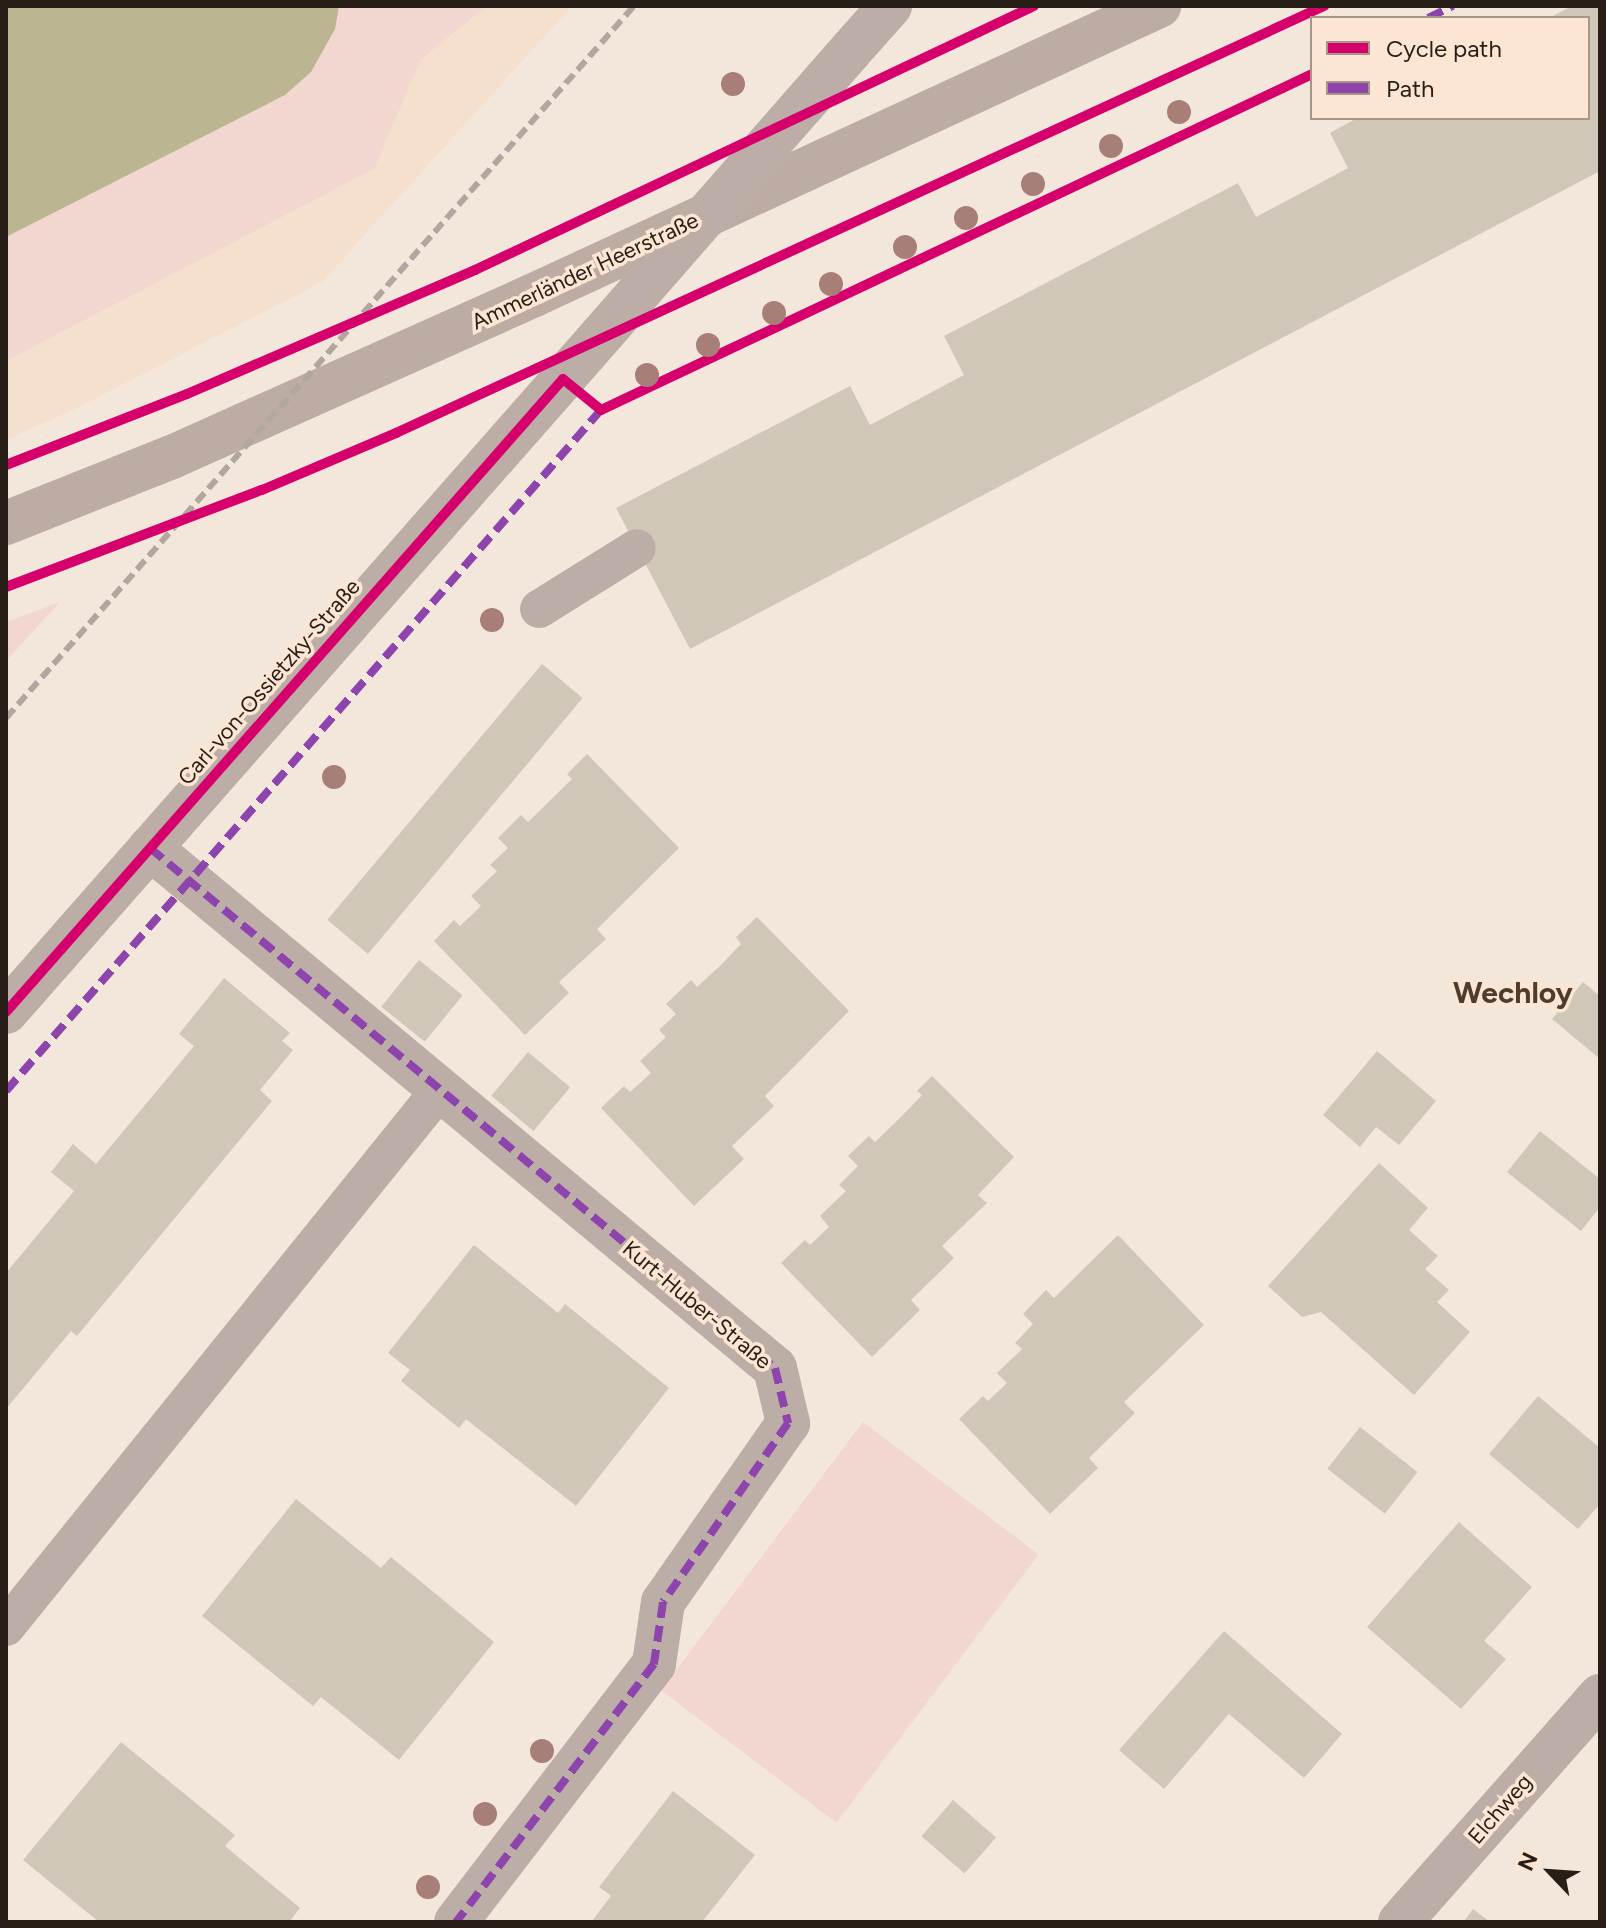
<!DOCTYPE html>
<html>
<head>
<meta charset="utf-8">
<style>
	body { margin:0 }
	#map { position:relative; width:1606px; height:1928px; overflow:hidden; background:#f3e7dc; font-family:Figtree,sans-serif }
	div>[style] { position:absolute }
	.built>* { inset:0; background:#f5e0ce }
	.green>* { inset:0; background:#f1d7d0; transform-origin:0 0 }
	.water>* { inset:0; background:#bcb591 }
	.building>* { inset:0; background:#d0c7b9; transform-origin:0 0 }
	.lane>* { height:38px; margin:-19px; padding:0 19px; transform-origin:19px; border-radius:19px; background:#bcada6 }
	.street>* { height:44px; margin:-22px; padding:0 22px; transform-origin:22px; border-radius:22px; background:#bcada6 }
	.secondary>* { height:44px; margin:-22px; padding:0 22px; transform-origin:22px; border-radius:22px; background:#bcaca4 }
	.rail>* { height:6px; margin-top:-3px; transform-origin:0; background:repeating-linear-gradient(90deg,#b2a7a0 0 12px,transparent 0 18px) }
	.street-bridge>* { height:44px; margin:-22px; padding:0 22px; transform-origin:22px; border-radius:22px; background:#bcada6 }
	.quiet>* { height:8px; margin-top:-4px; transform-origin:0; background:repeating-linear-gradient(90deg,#8e44ad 0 16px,transparent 0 24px) }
	.cycleway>* { height:10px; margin:-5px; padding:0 5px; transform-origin:5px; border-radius:5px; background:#d6006c }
	.trees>* { width:24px; height:24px; margin:-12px; border-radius:50%; background:#a87f78 }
	span { translate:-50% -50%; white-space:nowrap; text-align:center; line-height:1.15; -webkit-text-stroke:7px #fce6d3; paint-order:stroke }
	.street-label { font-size:22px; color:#261e17 }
	.district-label { font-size:30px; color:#4e3d2d; font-weight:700 }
	.frame { position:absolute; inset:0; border:8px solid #261e17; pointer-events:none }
	.legend { position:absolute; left:1310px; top:16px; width:280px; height:104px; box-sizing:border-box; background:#fce6d3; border:2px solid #a69688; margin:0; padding:10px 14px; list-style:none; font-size:24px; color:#261e17 }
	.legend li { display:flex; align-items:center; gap:16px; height:40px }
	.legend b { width:40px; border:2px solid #a69688 }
	.north { position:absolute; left:1510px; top:1832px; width:80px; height:80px; -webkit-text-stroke:6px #fce6d3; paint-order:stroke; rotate:295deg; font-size:22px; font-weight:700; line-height:32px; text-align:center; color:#261e17 }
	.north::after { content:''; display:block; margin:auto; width:28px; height:36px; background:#261e17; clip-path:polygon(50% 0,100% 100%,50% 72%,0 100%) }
</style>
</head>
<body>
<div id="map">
	<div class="built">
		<div style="clip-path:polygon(6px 6px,572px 6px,322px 282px,73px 410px,6px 440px)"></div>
	</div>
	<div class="green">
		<div style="clip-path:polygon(6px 6px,487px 6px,421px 59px,374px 169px,6px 361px)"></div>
		<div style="clip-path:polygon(60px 602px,6px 661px,6px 622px)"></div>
		<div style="left:863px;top:1422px;width:220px;height:336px;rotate:37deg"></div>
	</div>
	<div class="water">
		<div style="clip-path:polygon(6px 6px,339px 6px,335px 29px,311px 72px,285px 95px,6px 237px)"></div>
	</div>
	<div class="building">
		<div style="clip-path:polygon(1572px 6px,1600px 6px,1600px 171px,690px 649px,616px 508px,850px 386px,870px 425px,964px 375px,944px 336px,1238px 183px,1256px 217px,1305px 191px,1348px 168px,1330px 133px,1357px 118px,1588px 118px,1588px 18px,1549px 18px)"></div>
		<div style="left:542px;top:664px;width:53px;height:334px;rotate:40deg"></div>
		<div style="clip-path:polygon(587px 754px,679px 848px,597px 929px,606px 939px,559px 982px,569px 993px,525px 1035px,434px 941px,454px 920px,460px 926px,481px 906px,471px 896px,497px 871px,490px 865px,508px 848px,498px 838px,521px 815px,528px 822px,572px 779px,567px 774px)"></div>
		<div style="clip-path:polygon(757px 917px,849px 1011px,765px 1096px,774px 1106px,732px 1146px,744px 1159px,694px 1206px,601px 1108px,624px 1086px,630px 1092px,651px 1073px,640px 1061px,666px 1037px,659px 1030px,676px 1014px,666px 1004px,691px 980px,697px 987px,721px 965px,741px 944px,736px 937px)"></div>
		<div style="left:419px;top:960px;width:56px;height:60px;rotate:39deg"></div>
		<div style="clip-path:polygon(224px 978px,290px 1033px,282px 1041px,293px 1050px,260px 1090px,272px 1101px,77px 1336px,71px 1331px,6px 1409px,6px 1273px,74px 1191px,51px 1172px,73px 1144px,96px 1164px,194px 1046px,179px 1034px)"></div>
		<div style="clip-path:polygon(1583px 982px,1600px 996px,1600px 1059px,1552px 1019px)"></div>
		<div style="clip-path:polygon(1377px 1051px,1436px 1101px,1399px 1145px,1376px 1127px,1360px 1147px,1323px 1115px)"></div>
		<div style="left:528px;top:1052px;width:55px;height:57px;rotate:40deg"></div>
		<div style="clip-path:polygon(932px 1076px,1014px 1157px,978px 1195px,987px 1203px,942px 1246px,954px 1258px,911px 1300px,920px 1310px,872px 1357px,781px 1263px,805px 1240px,810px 1245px,829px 1227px,820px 1216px,846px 1191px,839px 1185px,858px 1166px,848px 1156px,869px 1136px,875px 1142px,902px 1116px,922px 1095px,917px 1091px)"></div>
		<div style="clip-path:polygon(1540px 1131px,1600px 1179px,1600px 1207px,1581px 1231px,1507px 1172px)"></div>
		<div style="clip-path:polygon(1379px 1163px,1428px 1208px,1409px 1230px,1438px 1256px,1425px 1269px,1449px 1290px,1437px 1302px,1470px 1332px,1414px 1395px,1321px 1312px,1302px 1317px,1268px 1286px)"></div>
		<div style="clip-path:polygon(1118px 1235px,1204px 1325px,1124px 1402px,1135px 1413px,1089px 1458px,1098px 1468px,1050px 1514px,959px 1419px,983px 1396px,988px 1401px,1007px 1383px,997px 1373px,1022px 1349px,1015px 1343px,1033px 1324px,1023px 1314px,1046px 1290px,1054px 1298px)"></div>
		<div style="clip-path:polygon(474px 1245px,558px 1313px,565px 1304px,669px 1388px,576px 1506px,466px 1419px,459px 1428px,401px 1381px,410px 1370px,388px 1353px)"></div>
		<div style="clip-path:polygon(1538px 1396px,1600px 1448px,1600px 1504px,1578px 1529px,1489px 1454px)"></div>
		<div style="left:1360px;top:1427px;width:73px;height:53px;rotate:38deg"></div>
		<div style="clip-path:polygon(296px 1499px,381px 1568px,391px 1557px,494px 1642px,399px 1760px,321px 1697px,313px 1706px,202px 1616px)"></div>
		<div style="clip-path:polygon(1459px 1522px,1532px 1587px,1484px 1641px,1506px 1659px,1461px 1709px,1367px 1627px)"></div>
		<div style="clip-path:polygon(1224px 1631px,1342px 1734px,1304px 1778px,1229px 1714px,1164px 1789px,1119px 1750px)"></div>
		<div style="clip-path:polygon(121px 1742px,235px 1835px,225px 1846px,300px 1908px,289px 1922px,99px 1922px,23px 1860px)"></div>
		<div style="clip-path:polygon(673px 1791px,755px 1855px,702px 1922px,591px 1922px,611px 1896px,599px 1887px)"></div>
		<div style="left:953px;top:1800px;width:57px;height:48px;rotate:41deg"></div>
		<div style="clip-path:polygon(1473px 1909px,1490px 1922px,1463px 1922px)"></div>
	</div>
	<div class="lane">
		<div style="left:539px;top:609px;width:115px;rotate:-31.9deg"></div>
		<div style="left:6px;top:1627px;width:690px;rotate:-51.06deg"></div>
	</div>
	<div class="street">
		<div style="left:851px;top:50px;width:59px;rotate:-48.4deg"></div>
		<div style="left:150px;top:848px;width:813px;rotate:39.76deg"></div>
		<div style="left:775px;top:1368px;width:57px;rotate:76.7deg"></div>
		<div style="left:788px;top:1423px;width:218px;rotate:124.9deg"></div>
		<div style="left:663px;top:1602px;width:63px;rotate:98.3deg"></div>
		<div style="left:654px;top:1664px;width:325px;rotate:127.5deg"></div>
		<div style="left:6px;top:1012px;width:843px;rotate:-48.65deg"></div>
		<div style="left:1400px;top:1922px;width:302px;rotate:-48.5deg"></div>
	</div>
	<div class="secondary">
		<div style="left:6px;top:523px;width:179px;rotate:-21.7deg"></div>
		<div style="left:172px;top:457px;width:397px;rotate:-24.1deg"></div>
		<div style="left:534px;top:295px;width:689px;rotate:-24.82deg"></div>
	</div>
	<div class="rail">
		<div style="left:6px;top:718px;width:949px;rotate:-48.59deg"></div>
	</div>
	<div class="street-bridge">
		<div style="left:563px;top:379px;width:437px;rotate:-48.8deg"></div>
	</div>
	<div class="quiet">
		<div style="left:1428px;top:18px;width:28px;rotate:-26deg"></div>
		<div style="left:150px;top:848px;width:813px;rotate:39.76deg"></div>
		<div style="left:775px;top:1368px;width:57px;rotate:76.7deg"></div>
		<div style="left:788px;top:1423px;width:218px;rotate:124.9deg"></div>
		<div style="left:663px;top:1602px;width:63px;rotate:98.3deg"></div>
		<div style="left:654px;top:1664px;width:325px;rotate:127.5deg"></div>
		<div style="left:6px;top:1091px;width:904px;rotate:-48.86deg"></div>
	</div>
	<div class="cycleway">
		<div style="left:6px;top:465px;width:194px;rotate:-21.4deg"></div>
		<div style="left:187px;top:394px;width:314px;rotate:-23.3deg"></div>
		<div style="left:475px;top:270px;width:618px;rotate:-25.28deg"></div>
		<div style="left:6px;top:587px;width:274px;rotate:-20.8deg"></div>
		<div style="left:262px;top:490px;width:146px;rotate:-23deg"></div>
		<div style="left:396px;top:433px;width:1022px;rotate:-24.71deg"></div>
		<div style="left:6px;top:1012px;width:843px;rotate:-48.65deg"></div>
		<div style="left:563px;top:379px;width:49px;rotate:39.2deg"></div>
		<div style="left:601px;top:410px;width:786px;rotate:-25.29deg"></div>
	</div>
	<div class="trees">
		<div style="left:733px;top:84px"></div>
		<div style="left:1179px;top:112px"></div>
		<div style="left:1111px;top:146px"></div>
		<div style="left:1033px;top:184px"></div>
		<div style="left:966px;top:218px"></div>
		<div style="left:905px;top:247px"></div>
		<div style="left:831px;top:284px"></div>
		<div style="left:774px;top:313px"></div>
		<div style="left:708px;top:345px"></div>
		<div style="left:647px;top:375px"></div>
		<div style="left:492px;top:620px"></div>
		<div style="left:334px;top:777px"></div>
		<div style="left:542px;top:1751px"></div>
		<div style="left:485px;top:1814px"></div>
		<div style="left:428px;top:1887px"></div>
	</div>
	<div class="street-label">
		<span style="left:585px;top:271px;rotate:-25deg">Ammerländer Heerstraße</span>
		<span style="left:269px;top:682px;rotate:-49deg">Carl-von-Ossietzky-Straße</span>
		<span style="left:697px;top:1305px;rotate:40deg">Kurt-Huber-Straße</span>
		<span style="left:1500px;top:1809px;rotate:-49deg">Elchweg</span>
	</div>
	<div class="district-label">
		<span style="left:1513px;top:993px">Wechloy</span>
	</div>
	<div class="frame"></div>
	<ul class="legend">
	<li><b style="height:10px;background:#d6006c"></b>Cycle path</li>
	<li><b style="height:10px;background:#8e44ad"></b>Path</li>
	</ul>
	<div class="north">N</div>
</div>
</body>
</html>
